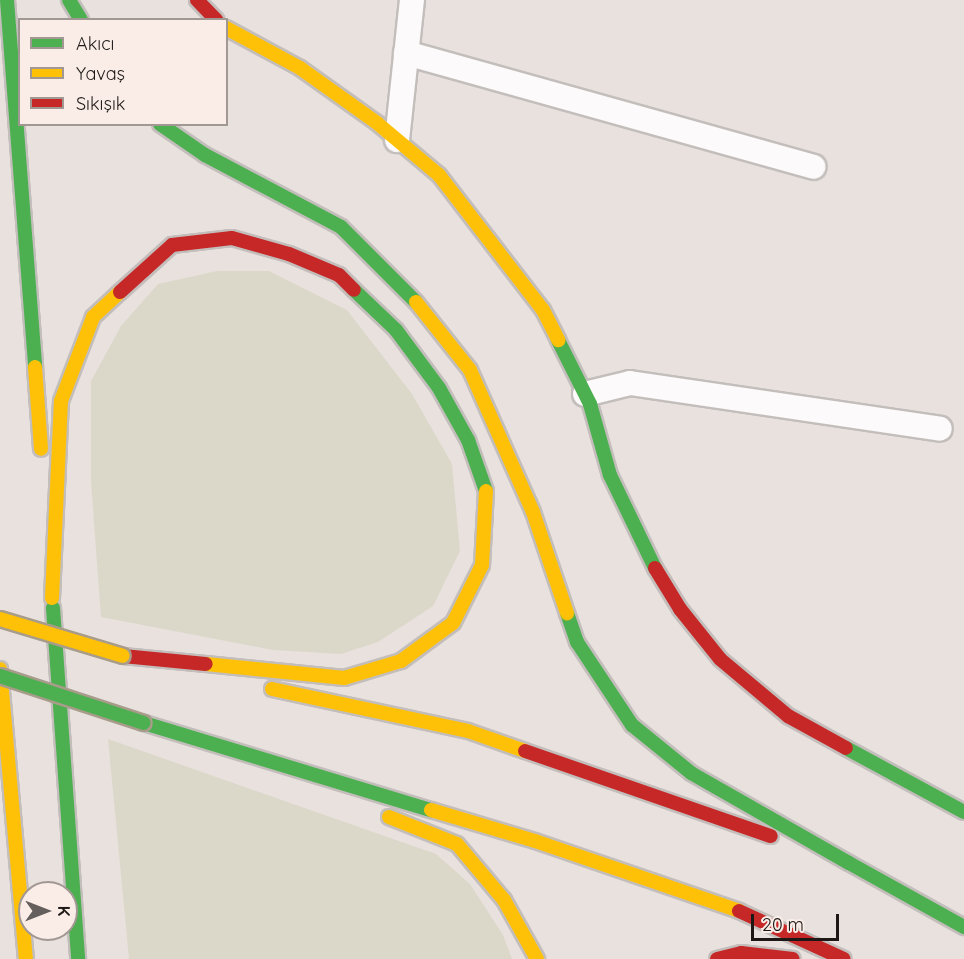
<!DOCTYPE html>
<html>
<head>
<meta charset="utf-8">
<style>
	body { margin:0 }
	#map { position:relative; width:964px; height:959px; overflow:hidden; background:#e8e1de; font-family:Quicksand,sans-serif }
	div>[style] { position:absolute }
	.green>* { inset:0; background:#dbd8ca }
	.roads { filter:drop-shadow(2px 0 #c3bebb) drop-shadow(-2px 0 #c3bebb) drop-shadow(0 2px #c3bebb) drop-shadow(0 -2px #c3bebb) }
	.street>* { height:24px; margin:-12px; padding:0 12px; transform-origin:12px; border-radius:12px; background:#fcfafa }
	.fast>* { height:14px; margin:-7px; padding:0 7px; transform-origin:7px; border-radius:7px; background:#4caf50 }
	.slow>* { height:14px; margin:-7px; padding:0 7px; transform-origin:7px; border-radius:7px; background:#ffc107 }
	.jam>* { height:14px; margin:-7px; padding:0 7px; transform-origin:7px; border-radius:7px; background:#c62828 }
	.bridges { filter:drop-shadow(2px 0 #a89c8a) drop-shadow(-2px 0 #a89c8a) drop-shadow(0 2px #a89c8a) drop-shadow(0 -2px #a89c8a) }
	.fast-bridge>* { height:14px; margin:-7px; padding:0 7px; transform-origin:7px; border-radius:7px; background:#4caf50 }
	.slow-bridge>* { height:14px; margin:-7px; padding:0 7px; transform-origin:7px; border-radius:7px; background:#ffc107 }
	span { translate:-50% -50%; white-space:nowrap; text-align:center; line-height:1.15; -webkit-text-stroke:4.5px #faede7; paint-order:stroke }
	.legend { position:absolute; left:18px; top:18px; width:210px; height:108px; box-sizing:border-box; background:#faede7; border:2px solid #a29893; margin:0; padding:8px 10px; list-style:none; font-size:18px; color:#1d1816 }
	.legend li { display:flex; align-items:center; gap:12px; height:30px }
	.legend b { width:30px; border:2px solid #a29893 }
	.north { position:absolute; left:18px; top:881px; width:60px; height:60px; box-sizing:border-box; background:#faede7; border:2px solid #a29893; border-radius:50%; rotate:90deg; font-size:16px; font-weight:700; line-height:24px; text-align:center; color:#1d1816 }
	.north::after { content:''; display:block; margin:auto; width:21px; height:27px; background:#645e5c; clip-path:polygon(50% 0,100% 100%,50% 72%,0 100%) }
	.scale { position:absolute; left:751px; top:914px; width:88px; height:27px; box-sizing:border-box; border:3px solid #1d1816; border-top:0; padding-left:8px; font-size:18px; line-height:21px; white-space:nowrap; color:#1d1816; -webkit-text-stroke:4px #faede7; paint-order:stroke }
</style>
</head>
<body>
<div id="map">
	<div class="green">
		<div style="clip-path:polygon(217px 271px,269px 271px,347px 310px,412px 394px,452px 464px,460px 551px,433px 606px,378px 642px,341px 654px,273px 650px,101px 617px,91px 482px,91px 381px,121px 326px,158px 284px)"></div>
		<div style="clip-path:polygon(108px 739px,436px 854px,470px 884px,503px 935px,512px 959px,129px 959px)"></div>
	</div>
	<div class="roads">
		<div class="street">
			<div style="left:406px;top:53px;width:423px;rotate:15.6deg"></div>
			<div style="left:397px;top:140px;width:141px;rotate:-83.9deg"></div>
			<div style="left:585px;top:394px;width:46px;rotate:-13.7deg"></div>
			<div style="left:630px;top:383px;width:313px;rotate:8.4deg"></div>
		</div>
		<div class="fast">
			<div style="left:7px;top:0;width:368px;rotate:85.6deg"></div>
			<div style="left:69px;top:0;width:23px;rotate:59deg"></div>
			<div style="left:160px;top:124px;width:55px;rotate:34.6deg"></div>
			<div style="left:205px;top:155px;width:154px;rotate:27.9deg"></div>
			<div style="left:341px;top:227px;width:106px;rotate:45deg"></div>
			<div style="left:354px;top:290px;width:58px;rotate:43.6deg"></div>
			<div style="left:396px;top:330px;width:72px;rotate:53.4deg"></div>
			<div style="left:439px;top:388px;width:60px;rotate:60.9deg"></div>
			<div style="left:468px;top:440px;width:54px;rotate:70.6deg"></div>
			<div style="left:558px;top:340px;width:72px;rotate:63.4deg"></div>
			<div style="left:590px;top:404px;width:74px;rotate:74.3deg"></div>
			<div style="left:610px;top:475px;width:103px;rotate:64.2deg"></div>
			<div style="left:53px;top:608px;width:352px;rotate:85.9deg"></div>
			<div style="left:567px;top:613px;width:31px;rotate:71deg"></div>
			<div style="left:577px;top:642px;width:100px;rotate:56.5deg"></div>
			<div style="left:632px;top:725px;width:76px;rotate:39.1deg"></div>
			<div style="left:691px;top:773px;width:182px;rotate:29.7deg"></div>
			<div style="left:144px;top:723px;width:300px;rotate:16.9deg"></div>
			<div style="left:846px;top:748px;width:134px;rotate:28.5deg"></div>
			<div style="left:849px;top:863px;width:132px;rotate:29.1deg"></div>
		</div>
		<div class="slow">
			<div style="left:226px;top:28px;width:84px;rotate:28.4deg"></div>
			<div style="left:300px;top:68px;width:95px;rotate:35.5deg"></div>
			<div style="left:377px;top:123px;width:81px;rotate:40deg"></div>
			<div style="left:439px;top:175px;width:170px;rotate:52.4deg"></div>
			<div style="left:543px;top:310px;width:34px;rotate:63deg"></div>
			<div style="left:416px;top:302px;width:87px;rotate:51.5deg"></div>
			<div style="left:470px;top:370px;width:155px;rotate:66.1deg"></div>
			<div style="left:533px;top:512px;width:107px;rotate:71.4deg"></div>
			<div style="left:35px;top:367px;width:82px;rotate:85.8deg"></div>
			<div style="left:52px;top:598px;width:197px;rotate:-87.4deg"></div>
			<div style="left:61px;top:401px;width:90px;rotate:-69.1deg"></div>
			<div style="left:93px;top:317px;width:37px;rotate:-43deg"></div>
			<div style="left:206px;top:664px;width:139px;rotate:5.8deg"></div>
			<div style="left:344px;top:678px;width:59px;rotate:-16.6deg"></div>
			<div style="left:401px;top:661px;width:64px;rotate:-36.2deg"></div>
			<div style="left:453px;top:623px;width:65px;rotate:-63.4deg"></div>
			<div style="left:482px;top:565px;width:74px;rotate:-86.9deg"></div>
			<div style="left:0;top:669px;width:291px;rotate:84.9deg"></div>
			<div style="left:272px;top:689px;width:200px;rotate:12.1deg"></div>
			<div style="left:468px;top:731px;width:60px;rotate:19.3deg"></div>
			<div style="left:431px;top:810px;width:109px;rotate:16.6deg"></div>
			<div style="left:535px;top:841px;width:216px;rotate:18.9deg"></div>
			<div style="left:389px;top:817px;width:73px;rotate:21.7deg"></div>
			<div style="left:457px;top:844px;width:73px;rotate:50deg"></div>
			<div style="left:504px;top:900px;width:68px;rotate:60.8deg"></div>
		</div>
		<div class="jam">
			<div style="left:197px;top:0;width:28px;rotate:46deg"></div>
			<div style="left:120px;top:292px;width:70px;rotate:-42.1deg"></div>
			<div style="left:172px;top:245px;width:60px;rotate:-6.7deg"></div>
			<div style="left:232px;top:238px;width:59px;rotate:15.7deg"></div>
			<div style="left:289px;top:254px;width:54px;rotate:22.8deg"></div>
			<div style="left:339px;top:275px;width:21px;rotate:45deg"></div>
			<div style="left:655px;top:568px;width:48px;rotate:58.6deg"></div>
			<div style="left:680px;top:609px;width:64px;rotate:51.3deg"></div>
			<div style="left:720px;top:659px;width:89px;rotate:40deg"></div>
			<div style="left:788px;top:716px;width:66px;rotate:28.9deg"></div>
			<div style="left:123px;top:656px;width:83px;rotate:5.5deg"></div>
			<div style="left:525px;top:751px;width:260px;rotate:19.1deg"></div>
			<div style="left:739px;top:911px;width:115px;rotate:24.6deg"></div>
			<div style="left:717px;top:959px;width:25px;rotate:-14deg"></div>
			<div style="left:741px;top:953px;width:52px;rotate:6.6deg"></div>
		</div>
	</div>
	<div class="bridges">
		<div class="fast-bridge">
			<div style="left:0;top:676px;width:151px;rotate:18.1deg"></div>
		</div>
		<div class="slow-bridge">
			<div style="left:0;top:619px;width:128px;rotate:16.7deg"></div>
		</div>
	</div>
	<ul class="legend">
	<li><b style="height:8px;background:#4caf50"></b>Akıcı</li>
	<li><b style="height:8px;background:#ffc107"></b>Yavaş</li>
	<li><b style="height:8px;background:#c62828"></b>Sıkışık</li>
	</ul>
	<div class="north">K</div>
	<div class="scale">20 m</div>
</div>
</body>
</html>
